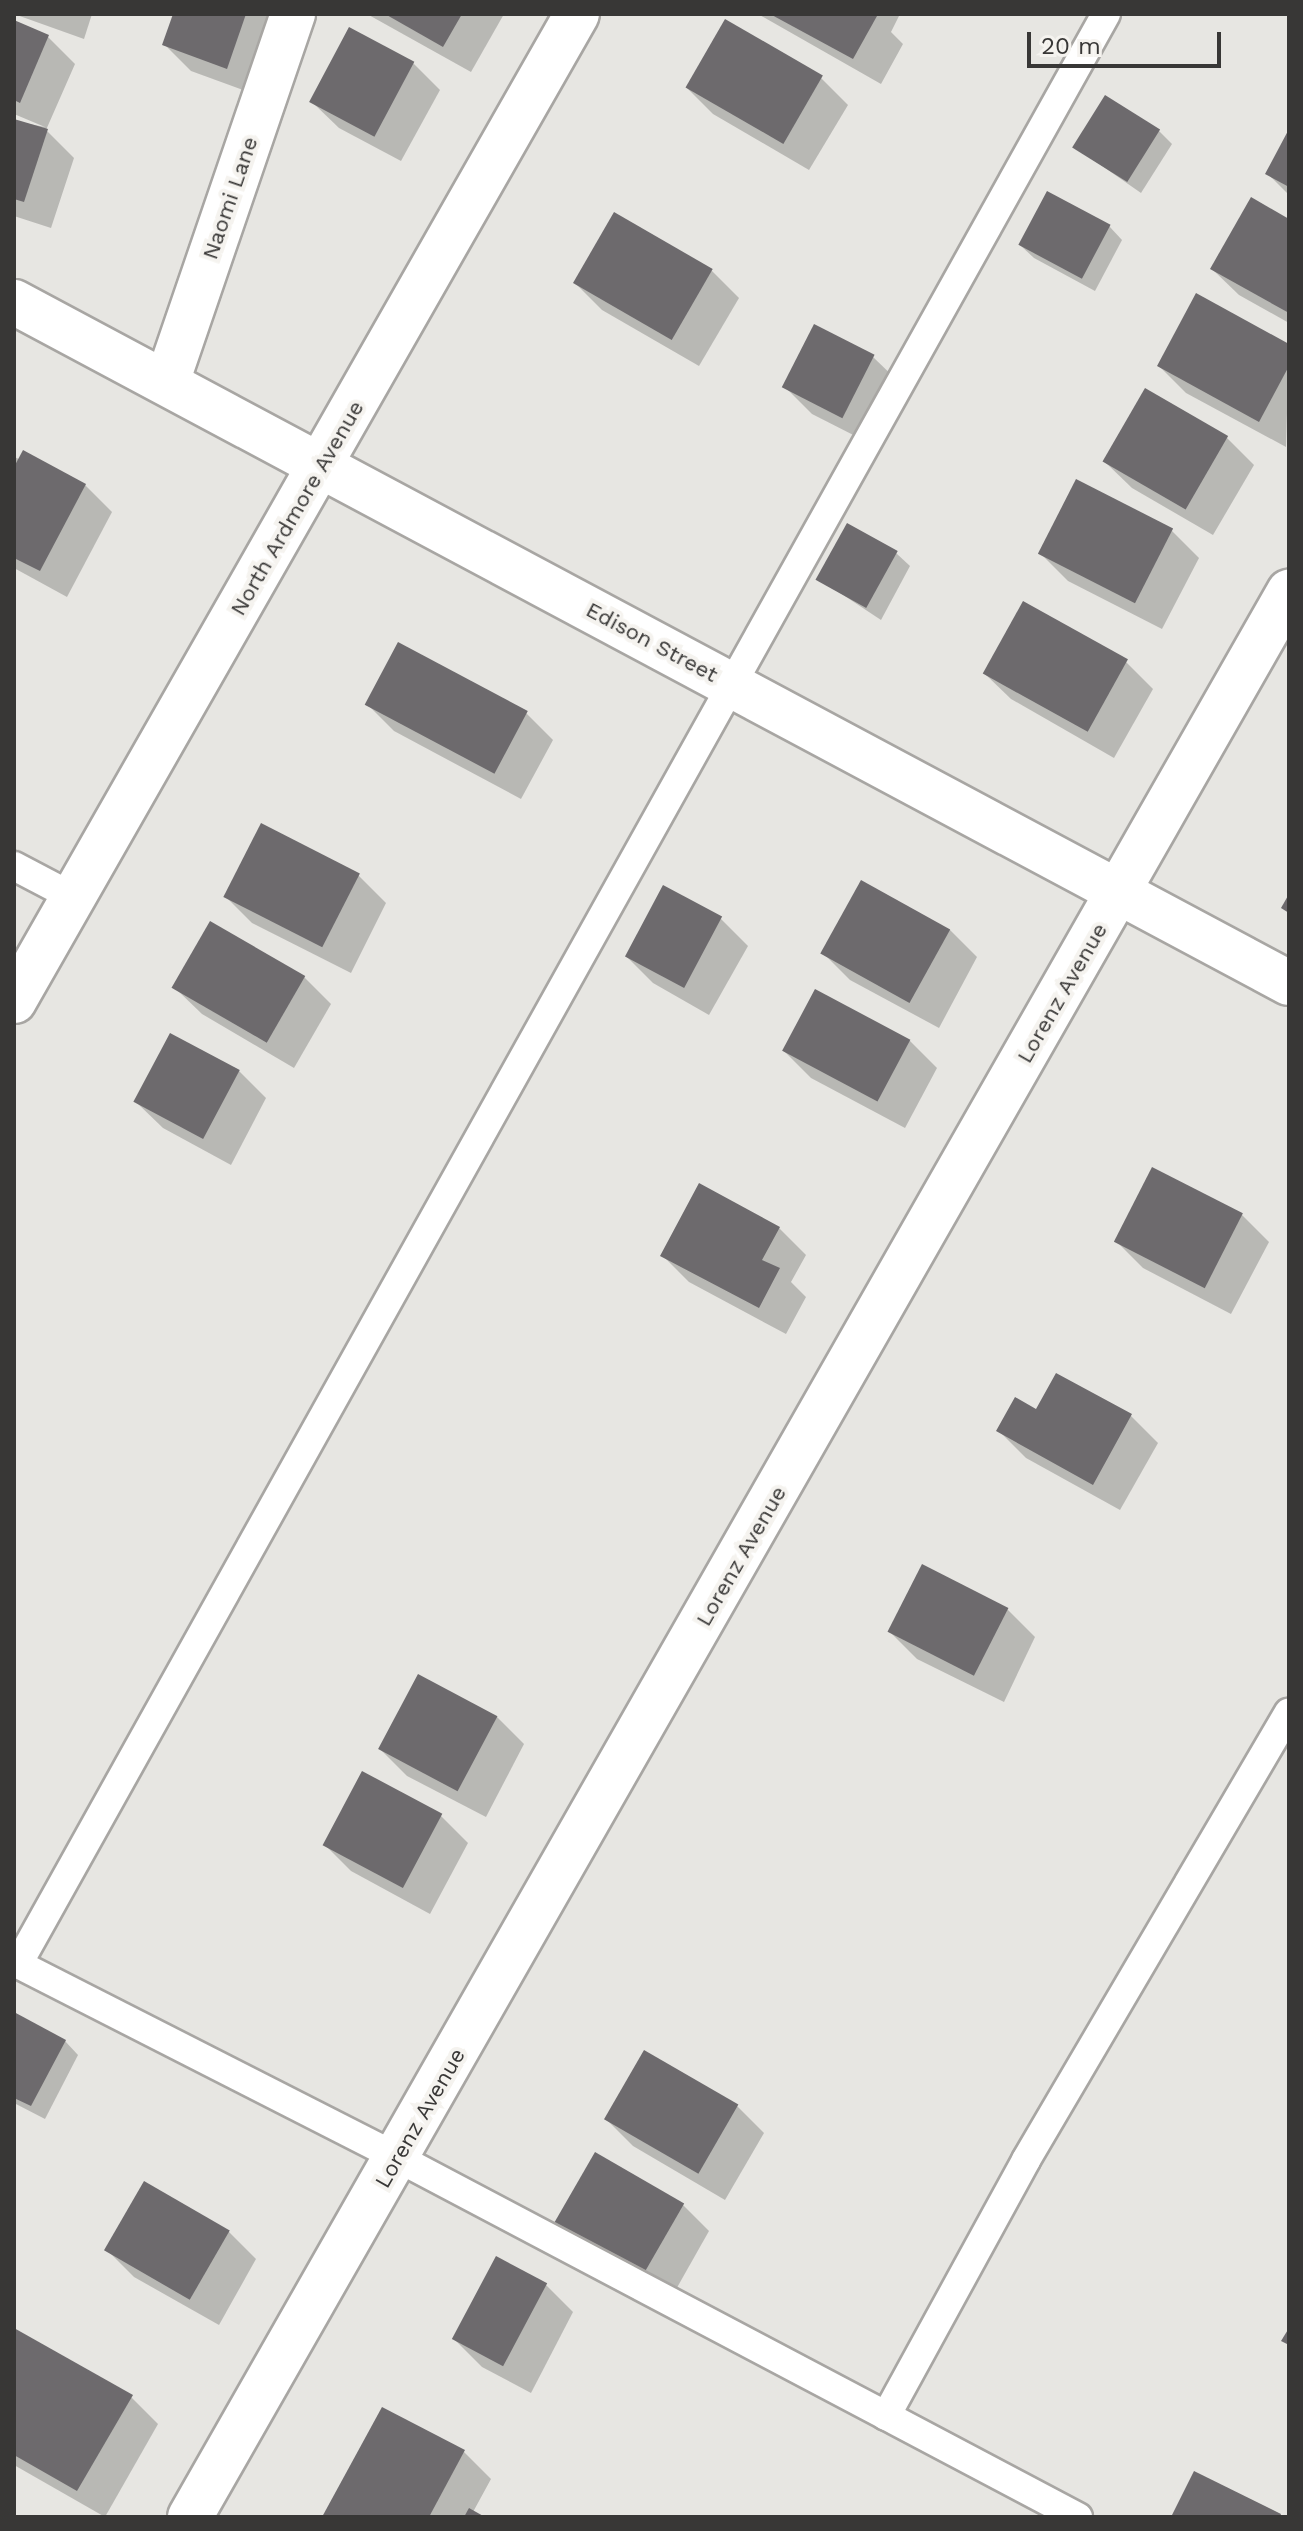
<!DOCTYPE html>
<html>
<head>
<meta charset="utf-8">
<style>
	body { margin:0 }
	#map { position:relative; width:1303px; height:2531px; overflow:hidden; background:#e7e6e2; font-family:"Work Sans",sans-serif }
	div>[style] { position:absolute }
	.shadow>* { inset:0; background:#0003 }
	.building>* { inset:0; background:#6d6a6d; transform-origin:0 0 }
	.roads { filter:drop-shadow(2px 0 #a8a6a3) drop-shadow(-2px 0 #a8a6a3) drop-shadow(0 2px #a8a6a3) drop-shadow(0 -2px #a8a6a3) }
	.service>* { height:28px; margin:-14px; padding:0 14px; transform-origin:14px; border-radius:14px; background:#fff }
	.minor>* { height:44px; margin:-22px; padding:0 22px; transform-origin:22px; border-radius:22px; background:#fff }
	span { translate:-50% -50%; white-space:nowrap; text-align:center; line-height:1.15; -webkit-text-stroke:8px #f5f3ef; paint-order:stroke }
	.street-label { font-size:22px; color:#383736 }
	.frame { position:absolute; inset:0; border:16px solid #383736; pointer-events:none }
	.scale { position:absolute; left:1027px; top:32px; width:194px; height:36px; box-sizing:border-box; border:4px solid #383736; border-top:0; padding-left:10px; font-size:24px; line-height:28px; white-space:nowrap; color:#383736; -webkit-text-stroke:6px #f5f3ef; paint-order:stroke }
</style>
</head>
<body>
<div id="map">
	<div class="shadow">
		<div style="clip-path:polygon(14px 14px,92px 14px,84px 39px)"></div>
		<div style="clip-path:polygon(175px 14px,264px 14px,277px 27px,254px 94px,191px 71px,164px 44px)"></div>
		<div style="clip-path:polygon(367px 14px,504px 14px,471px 72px)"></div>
		<div style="clip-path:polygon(758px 14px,900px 14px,891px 32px,903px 44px,881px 84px)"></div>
		<div style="clip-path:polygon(14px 22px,48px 37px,75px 64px,46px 130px,74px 158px,51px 228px,14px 216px,14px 121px,45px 127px,14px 114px)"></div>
		<div style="clip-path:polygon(413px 63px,440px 90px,401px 161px,339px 128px,312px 102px)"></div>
		<div style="clip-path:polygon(821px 78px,848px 105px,809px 170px,713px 114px,686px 87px)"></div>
		<div style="clip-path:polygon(1159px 131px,1172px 144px,1141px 193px,1075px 147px)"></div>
		<div style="clip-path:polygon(1289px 133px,1289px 195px,1268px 174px)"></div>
		<div style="clip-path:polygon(1289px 221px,1289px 323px,1239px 295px,1212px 269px)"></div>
		<div style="clip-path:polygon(1109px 226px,1122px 240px,1095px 291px,1034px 258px,1020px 245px)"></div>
		<div style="clip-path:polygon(712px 271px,739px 298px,699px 366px,602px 310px,575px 283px)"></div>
		<div style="clip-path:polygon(1289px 346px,1286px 447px,1186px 393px,1159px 366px)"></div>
		<div style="clip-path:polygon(873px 357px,900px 383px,869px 443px,812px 414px,785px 387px)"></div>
		<div style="clip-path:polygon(1227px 438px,1254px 465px,1213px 535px,1132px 488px,1105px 462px)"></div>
		<div style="clip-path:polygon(14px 457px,85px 485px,112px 512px,67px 597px,14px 568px)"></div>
		<div style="clip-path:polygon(1172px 531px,1199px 558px,1162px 629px,1068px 581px,1041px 554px)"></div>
		<div style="clip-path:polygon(896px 553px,910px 566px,881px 620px,819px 579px)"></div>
		<div style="clip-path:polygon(1126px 662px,1153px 689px,1114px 758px,1011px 699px,984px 673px)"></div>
		<div style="clip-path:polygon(367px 704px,526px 713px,553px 740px,521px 799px,394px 731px)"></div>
		<div style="clip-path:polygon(262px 826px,359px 876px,386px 903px,351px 973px,252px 923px,225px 896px)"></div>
		<div style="clip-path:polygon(721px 919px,748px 946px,709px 1015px,653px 983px,626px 956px)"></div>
		<div style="clip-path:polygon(950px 930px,977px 957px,939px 1028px,850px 980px,823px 953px)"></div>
		<div style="clip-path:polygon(304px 977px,331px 1004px,294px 1068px,202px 1014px,175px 988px)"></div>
		<div style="clip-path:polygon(910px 1041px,937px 1068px,905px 1128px,811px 1078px,784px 1051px)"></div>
		<div style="clip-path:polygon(239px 1071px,266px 1098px,231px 1165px,163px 1128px,136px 1102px)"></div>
		<div style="clip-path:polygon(1242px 1215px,1269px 1242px,1231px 1314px,1143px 1268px,1116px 1241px)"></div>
		<div style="clip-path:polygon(779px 1228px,806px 1255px,791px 1282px,806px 1297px,786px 1334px,689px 1282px,662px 1255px)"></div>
		<div style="clip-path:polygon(1037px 1412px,1131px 1416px,1158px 1443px,1120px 1510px,1026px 1458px,999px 1431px)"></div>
		<div style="clip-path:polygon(923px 1567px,1008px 1610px,1035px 1637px,1004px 1702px,917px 1659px,890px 1632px)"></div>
		<div style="clip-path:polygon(497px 1717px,524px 1744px,486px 1817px,407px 1776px,380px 1749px)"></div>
		<div style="clip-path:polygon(363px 1774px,441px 1816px,468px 1843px,430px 1914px,351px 1871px,324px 1844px)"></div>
		<div style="clip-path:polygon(14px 2014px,65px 2041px,78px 2055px,45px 2119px,14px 2103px)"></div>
		<div style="clip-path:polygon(737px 2106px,764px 2133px,725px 2200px,633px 2146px,606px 2119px)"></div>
		<div style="clip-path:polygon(145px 2184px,229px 2232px,256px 2259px,219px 2325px,134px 2277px,107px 2250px)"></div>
		<div style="clip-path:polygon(682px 2204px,709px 2231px,670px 2300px,583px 2251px,557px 2224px)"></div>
		<div style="clip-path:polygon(546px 2285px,573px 2312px,531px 2393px,482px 2367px,455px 2340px)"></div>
		<div style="clip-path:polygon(14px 2330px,131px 2397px,158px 2424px,105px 2517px,14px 2465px)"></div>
		<div style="clip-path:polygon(464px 2452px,491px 2479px,473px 2512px,481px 2517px,324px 2517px)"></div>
	</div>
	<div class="building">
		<div style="clip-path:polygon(173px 14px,246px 14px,227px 69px,162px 45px)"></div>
		<div style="clip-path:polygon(385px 14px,462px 14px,443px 47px)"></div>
		<div style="clip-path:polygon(770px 14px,874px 14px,877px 16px,853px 59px)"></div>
		<div style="left:725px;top:19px;width:113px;height:79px;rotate:30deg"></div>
		<div style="clip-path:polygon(14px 20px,49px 35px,20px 103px,14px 100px)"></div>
		<div style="left:349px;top:27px;width:74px;height:85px;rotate:28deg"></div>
		<div style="left:1105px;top:95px;width:65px;height:62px;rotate:32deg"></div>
		<div style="clip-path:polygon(14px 119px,48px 129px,24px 202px,14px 199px)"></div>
		<div style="clip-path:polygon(1289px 129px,1289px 187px,1265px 174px)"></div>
		<div style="left:1047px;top:191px;width:72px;height:61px;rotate:28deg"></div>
		<div style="clip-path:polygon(1251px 197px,1289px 219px,1289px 313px,1210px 269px)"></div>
		<div style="left:614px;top:212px;width:114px;height:82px;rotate:30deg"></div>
		<div style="clip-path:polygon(1196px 293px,1289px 344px,1289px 366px,1259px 422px,1157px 366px)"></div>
		<div style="left:814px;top:324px;width:68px;height:71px;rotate:27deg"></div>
		<div style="left:1145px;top:388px;width:96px;height:85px;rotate:30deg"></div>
		<div style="clip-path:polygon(23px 450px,86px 484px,40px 571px,14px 558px,14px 467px)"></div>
		<div style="left:1076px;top:479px;width:109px;height:84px;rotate:27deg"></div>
		<div style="left:847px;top:523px;width:58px;height:65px;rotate:29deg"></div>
		<div style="left:1023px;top:601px;width:120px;height:83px;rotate:29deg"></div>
		<div style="left:398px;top:642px;width:147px;height:71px;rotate:28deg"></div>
		<div style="left:261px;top:823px;width:111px;height:83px;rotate:27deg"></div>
		<div style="left:861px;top:880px;width:102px;height:84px;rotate:29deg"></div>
		<div style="left:663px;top:885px;width:67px;height:81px;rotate:28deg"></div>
		<div style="clip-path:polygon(1289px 894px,1289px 913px,1281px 908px)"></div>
		<div style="left:210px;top:921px;width:110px;height:77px;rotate:30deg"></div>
		<div style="left:815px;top:989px;width:108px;height:70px;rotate:28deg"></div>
		<div style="left:170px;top:1033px;width:79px;height:78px;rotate:28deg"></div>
		<div style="left:1152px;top:1167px;width:102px;height:84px;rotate:27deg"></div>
		<div style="clip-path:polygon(699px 1183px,780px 1227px,762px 1260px,780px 1268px,759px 1308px,660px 1256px)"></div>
		<div style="clip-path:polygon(1056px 1373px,1132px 1414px,1093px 1485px,996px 1431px,1015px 1397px,1036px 1409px)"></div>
		<div style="left:922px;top:1564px;width:97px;height:76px;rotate:27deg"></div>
		<div style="left:418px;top:1674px;width:90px;height:85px;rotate:28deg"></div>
		<div style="left:362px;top:1771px;width:91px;height:84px;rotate:28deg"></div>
		<div style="clip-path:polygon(14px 2012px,66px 2040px,31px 2106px,14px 2098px)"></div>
		<div style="left:644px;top:2050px;width:109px;height:80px;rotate:30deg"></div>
		<div style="left:595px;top:2152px;width:103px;height:83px;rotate:30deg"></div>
		<div style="left:144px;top:2181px;width:99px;height:80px;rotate:30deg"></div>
		<div style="left:496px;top:2256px;width:58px;height:94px;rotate:28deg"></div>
		<div style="clip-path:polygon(14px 2328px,133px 2395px,77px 2491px,14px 2455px)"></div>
		<div style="clip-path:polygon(1289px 2328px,1289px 2345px,1281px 2341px)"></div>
		<div style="clip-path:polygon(382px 2407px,465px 2450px,429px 2517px,322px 2517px)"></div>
		<div style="clip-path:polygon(1194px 2471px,1281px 2514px,1280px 2517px,1171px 2517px)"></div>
		<div style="clip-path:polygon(469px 2508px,485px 2517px,464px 2517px)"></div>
	</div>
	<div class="roads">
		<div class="service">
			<div style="left:14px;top:866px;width:67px;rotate:27.7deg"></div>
			<div style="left:14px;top:1962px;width:431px;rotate:27deg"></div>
			<div style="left:398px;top:2158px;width:769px;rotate:27.83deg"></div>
			<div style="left:18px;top:1964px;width:2233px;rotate:-60.84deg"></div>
			<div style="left:886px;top:2416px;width:292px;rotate:-61.3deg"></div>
			<div style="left:1026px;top:2160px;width:519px;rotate:-59.58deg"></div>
		</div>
		<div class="minor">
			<div style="left:14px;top:302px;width:1445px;rotate:28.11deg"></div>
			<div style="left:167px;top:382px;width:389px;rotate:-71.1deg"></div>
			<div style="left:14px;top:1001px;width:1136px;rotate:-60.3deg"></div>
			<div style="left:190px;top:2517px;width:2217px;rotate:-60.28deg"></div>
		</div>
	</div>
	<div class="street-label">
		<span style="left:230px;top:198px;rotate:-71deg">Naomi Lane</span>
		<span style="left:297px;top:508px;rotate:-60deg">North Ardmore Avenue</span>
		<span style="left:652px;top:642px;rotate:28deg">Edison Street</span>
		<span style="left:1062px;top:993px;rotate:-60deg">Lorenz Avenue</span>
		<span style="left:741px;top:1556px;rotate:-60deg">Lorenz Avenue</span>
		<span style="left:420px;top:2118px;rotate:-60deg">Lorenz Avenue</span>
	</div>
	<div class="frame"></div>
	<div class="scale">20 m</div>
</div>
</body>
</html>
